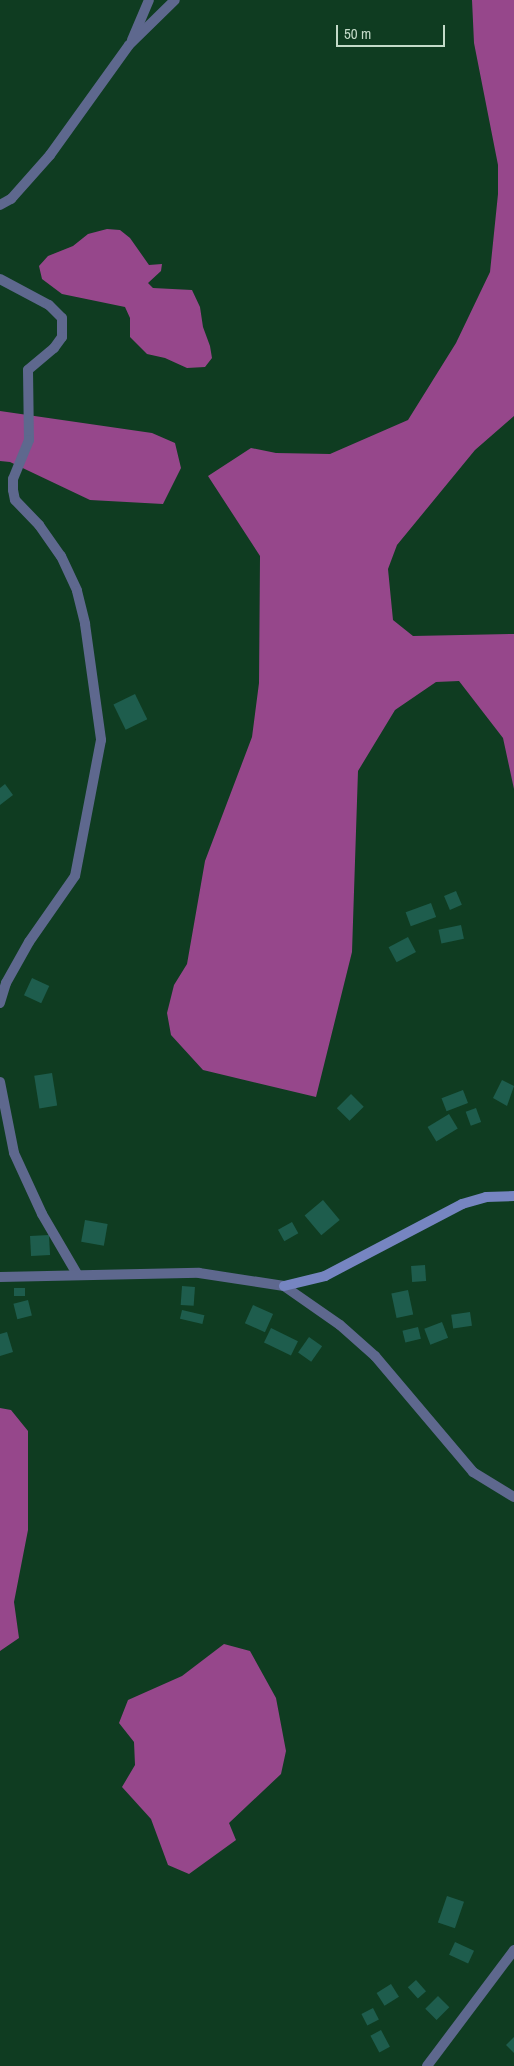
<!DOCTYPE html>
<html>
<head>
<meta charset="utf-8">
<style>
	body { margin:0 }
	#map { position:relative; width:514px; height:2066px; overflow:hidden; background:#0f3c21; font-family:"Archivo Narrow",sans-serif }
	div>[style] { position:absolute }
	.forest>* { inset:0; background:#96478b }
	.building>* { inset:0; background:#1e5d4d; transform-origin:0 0 }
	.street>* { height:10px; margin:-5px; padding:0 5px; transform-origin:5px; border-radius:5px; background:#5e688e }
	.secondary>* { height:10px; margin:-5px; padding:0 5px; transform-origin:5px; border-radius:5px; background:#7685c1 }
	span { translate:-50% -50%; white-space:nowrap; text-align:center; line-height:1.15; -webkit-text-stroke:5px #0f3c21; paint-order:stroke }
	.scale { position:absolute; left:336px; top:25px; width:109px; height:22px; box-sizing:border-box; border:2px solid #c3dac8; border-top:0; padding-left:6px; font-size:15px; line-height:18px; white-space:nowrap; color:#c3dac8; -webkit-text-stroke:4px #0f3c21; paint-order:stroke }
</style>
</head>
<body>
<div id="map">
	<div class="forest">
		<div style="clip-path:polygon(472px 0,514px 0,514px 416px,475px 450px,397px 545px,388px 569px,393px 620px,413px 636px,514px 634px,514px 789px,503px 738px,459px 681px,436px 682px,395px 710px,358px 771px,352px 952px,316px 1097px,203px 1070px,171px 1035px,167px 1013px,174px 985px,187px 964px,205px 861px,252px 737px,259px 683px,260px 556px,208px 476px,251px 448px,276px 453px,330px 454px,408px 420px,456px 343px,490px 272px,498px 194px,498px 165px,474px 43px)"></div>
		<div style="clip-path:polygon(107px 229px,120px 230px,130px 238px,149px 265px,162px 264px,161px 271px,148px 283px,153px 288px,192px 290px,200px 307px,203px 327px,210px 346px,212px 358px,205px 367px,187px 368px,165px 358px,147px 354px,130px 337px,130px 318px,125px 307px,62px 294px,42px 279px,39px 266px,48px 256px,73px 246px,88px 234px)"></div>
		<div style="clip-path:polygon(0 411px,152px 433px,175px 443px,181px 468px,163px 504px,90px 500px,10px 462px,0 461px)"></div>
		<div style="clip-path:polygon(0 1408px,11px 1410px,28px 1431px,28px 1530px,14px 1602px,19px 1638px,0 1651px)"></div>
		<div style="clip-path:polygon(224px 1644px,250px 1651px,276px 1698px,286px 1751px,281px 1774px,229px 1823px,236px 1840px,189px 1874px,168px 1865px,151px 1819px,122px 1787px,135px 1765px,134px 1742px,119px 1723px,128px 1700px,182px 1676px)"></div>
	</div>
	<div class="building">
		<div style="left:135px;top:694px;width:28px;height:24px;rotate:64deg"></div>
		<div style="clip-path:polygon(5px 784px,13px 795px,0 805px,0 788px)"></div>
		<div style="left:456px;top:891px;width:15px;height:13px;rotate:67deg"></div>
		<div style="left:431px;top:903px;width:15px;height:27px;rotate:70deg"></div>
		<div style="left:461px;top:925px;width:14px;height:23px;rotate:78deg"></div>
		<div style="left:408px;top:937px;width:17px;height:22px;rotate:62deg"></div>
		<div style="left:32px;top:978px;width:19px;height:19px;rotate:25deg"></div>
		<div style="left:52px;top:1073px;width:33px;height:18px;rotate:81deg"></div>
		<div style="clip-path:polygon(502px 1080px,514px 1086px,507px 1106px,493px 1098px)"></div>
		<div style="left:463px;top:1090px;width:14px;height:23px;rotate:69deg"></div>
		<div style="left:351px;top:1094px;width:18px;height:20px;rotate:45deg"></div>
		<div style="left:476px;top:1108px;width:15px;height:11px;rotate:70deg"></div>
		<div style="left:449px;top:1114px;width:17px;height:25px;rotate:59deg"></div>
		<div style="left:323px;top:1200px;width:26px;height:24px;rotate:50deg"></div>
		<div style="left:85px;top:1220px;width:23px;height:22px;rotate:10deg"></div>
		<div style="left:292px;top:1222px;width:13px;height:16px;rotate:61deg"></div>
		<div style="left:49px;top:1235px;width:20px;height:19px;rotate:87deg"></div>
		<div style="left:425px;top:1265px;width:16px;height:14px;rotate:86deg"></div>
		<div style="left:182px;top:1286px;width:13px;height:19px;rotate:4deg"></div>
		<div style="left:14px;top:1288px;width:11px;height:8px"></div>
		<div style="left:408px;top:1290px;width:25px;height:17px;rotate:78deg"></div>
		<div style="left:28px;top:1300px;width:16px;height:15px;rotate:76deg"></div>
		<div style="left:253px;top:1305px;width:22px;height:20px;rotate:24deg"></div>
		<div style="left:182px;top:1310px;width:23px;height:9px;rotate:13deg"></div>
		<div style="left:470px;top:1312px;width:14px;height:19px;rotate:82deg"></div>
		<div style="left:442px;top:1322px;width:17px;height:19px;rotate:69deg"></div>
		<div style="left:418px;top:1327px;width:12px;height:16px;rotate:76deg"></div>
		<div style="left:271px;top:1328px;width:30px;height:16px;rotate:26deg"></div>
		<div style="clip-path:polygon(7px 1332px,13px 1352px,0 1356px,0 1334px)"></div>
		<div style="left:309px;top:1337px;width:16px;height:19px;rotate:35deg"></div>
		<div style="left:447px;top:1896px;width:18px;height:28px;rotate:19deg"></div>
		<div style="left:455px;top:1942px;width:21px;height:14px;rotate:25deg"></div>
		<div style="left:416px;top:1980px;width:15px;height:11px;rotate:48deg"></div>
		<div style="left:391px;top:1984px;width:15px;height:17px;rotate:58deg"></div>
		<div style="left:438px;top:1996px;width:16px;height:18px;rotate:45deg"></div>
		<div style="left:373px;top:2008px;width:13px;height:13px;rotate:63deg"></div>
		<div style="left:381px;top:2030px;width:19px;height:12px;rotate:62deg"></div>
		<div style="clip-path:polygon(514px 2037px,514px 2053px,506px 2045px)"></div>
	</div>
	<div class="street">
		<div style="left:132px;top:40px;width:43px;rotate:-67deg"></div>
		<div style="left:0;top:205px;width:13px;rotate:-29deg"></div>
		<div style="left:11px;top:199px;width:59px;rotate:-48.4deg"></div>
		<div style="left:50px;top:155px;width:135px;rotate:-54.3deg"></div>
		<div style="left:129px;top:45px;width:64px;rotate:-44.4deg"></div>
		<div style="left:0;top:279px;width:55px;rotate:28deg"></div>
		<div style="left:49px;top:305px;width:18px;rotate:45deg"></div>
		<div style="left:62px;top:318px;width:19px;rotate:90deg"></div>
		<div style="left:62px;top:337px;width:14px;rotate:126deg"></div>
		<div style="left:54px;top:348px;width:34px;rotate:140deg"></div>
		<div style="left:28px;top:370px;width:70px;rotate:89.2deg"></div>
		<div style="left:29px;top:440px;width:42px;rotate:112.3deg"></div>
		<div style="left:13px;top:479px;width:11px;rotate:90deg"></div>
		<div style="left:13px;top:490px;width:10px;rotate:79deg"></div>
		<div style="left:15px;top:500px;width:35px;rotate:46deg"></div>
		<div style="left:39px;top:525px;width:38px;rotate:55deg"></div>
		<div style="left:61px;top:556px;width:38px;rotate:65deg"></div>
		<div style="left:77px;top:591px;width:34px;rotate:76deg"></div>
		<div style="left:85px;top:624px;width:117px;rotate:82.1deg"></div>
		<div style="left:101px;top:740px;width:138px;rotate:100.8deg"></div>
		<div style="left:75px;top:876px;width:80px;rotate:124.9deg"></div>
		<div style="left:29px;top:942px;width:47px;rotate:119.3deg"></div>
		<div style="left:6px;top:983px;width:21px;rotate:107deg"></div>
		<div style="left:0;top:1082px;width:72px;rotate:78.8deg"></div>
		<div style="left:14px;top:1153px;width:67px;rotate:65.3deg"></div>
		<div style="left:42px;top:1214px;width:69px;rotate:59.7deg"></div>
		<div style="left:0;top:1277px;width:199px;rotate:-1.2deg"></div>
		<div style="left:199px;top:1273px;width:86px;rotate:8.7deg"></div>
		<div style="left:284px;top:1286px;width:68px;rotate:34.9deg"></div>
		<div style="left:340px;top:1325px;width:47px;rotate:41.5deg"></div>
		<div style="left:375px;top:1356px;width:152px;rotate:49.8deg"></div>
		<div style="left:473px;top:1472px;width:48px;rotate:31.4deg"></div>
		<div style="left:427px;top:2066px;width:145px;rotate:-53.1deg"></div>
	</div>
	<div class="secondary">
		<div style="left:284px;top:1286px;width:42px;rotate:-13.7deg"></div>
		<div style="left:325px;top:1276px;width:155px;rotate:-27.7deg"></div>
		<div style="left:462px;top:1204px;width:25px;rotate:-16deg"></div>
		<div style="left:486px;top:1197px;width:28px;rotate:-2deg"></div>
	</div>
	<div class="scale">50 m</div>
</div>
</body>
</html>
